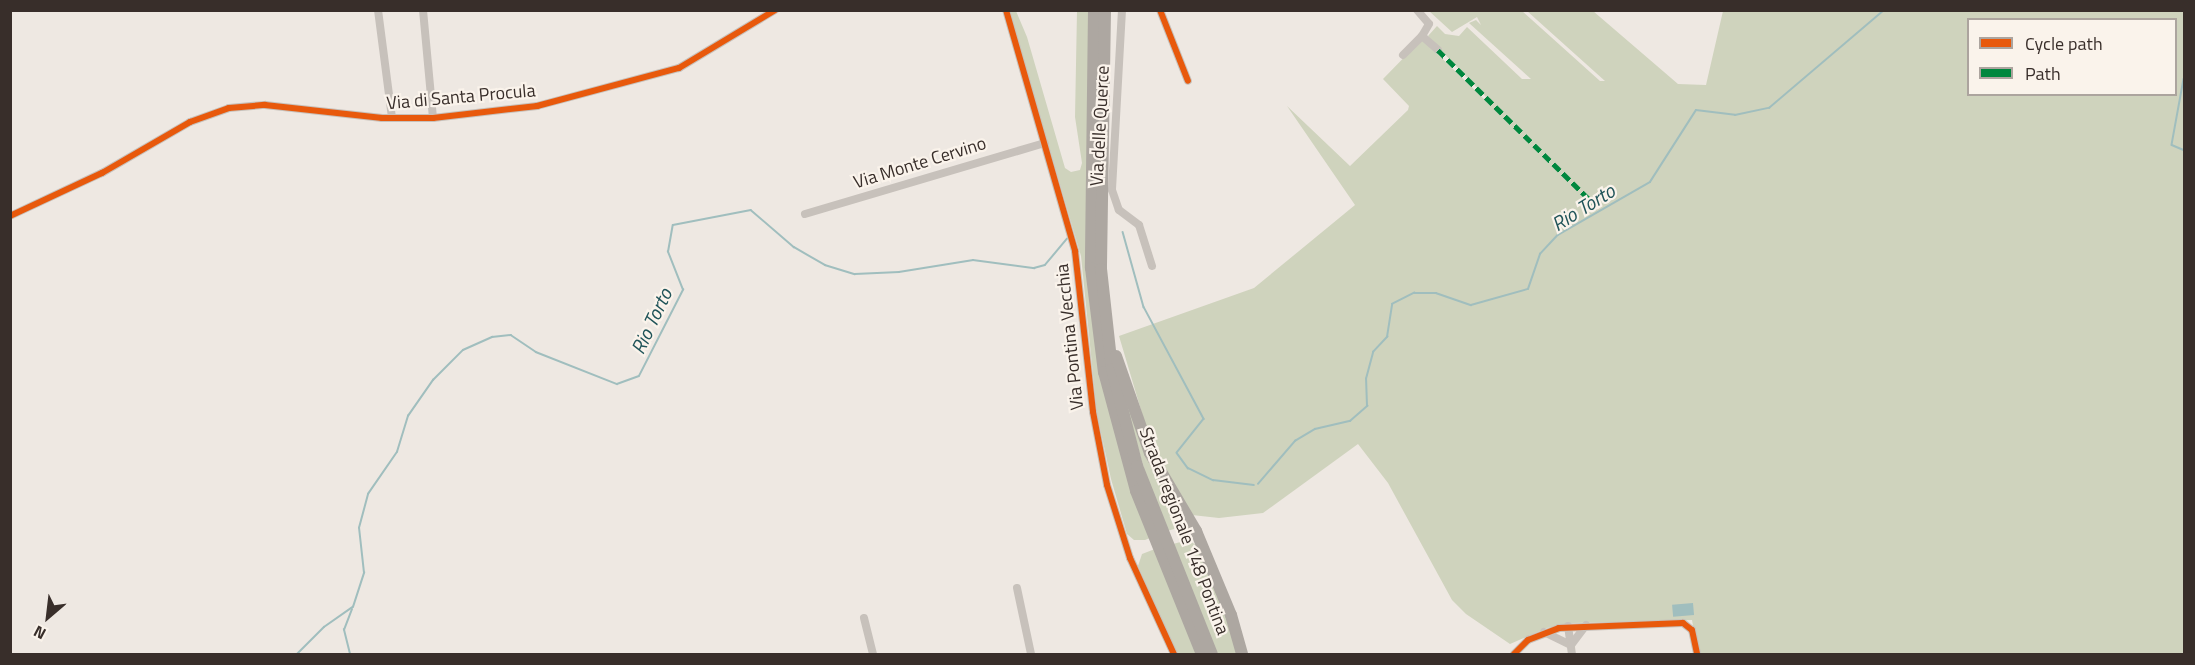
<!DOCTYPE html>
<html>
<head>
<meta charset="utf-8">
<style>
	body { margin:0 }
	#map { position:relative; width:2195px; height:665px; overflow:hidden; background:#eee8e2; font-family:"Titillium Web",sans-serif }
	div>[style] { position:absolute }
	.green>* { inset:0; background:#cfd3bd }
	.water>* { inset:0; background:#a0bebe; transform-origin:0 0 }
	.stream>* { height:1.5px; margin:-0.75px; padding:0 0.75px; transform-origin:0.75px; border-radius:0.75px; background:#a0bebe }
	.minor>* { height:8px; margin:-4px; padding:0 4px; transform-origin:4px; border-radius:4px; background:#c7c1bb }
	.highway>* { height:12px; margin:-6px; padding:0 6px; transform-origin:6px; border-radius:6px; background:#ada7a1 }
	.quiet>* { height:4.5px; margin-top:-2.25px; transform-origin:0; background:repeating-linear-gradient(90deg,#00873e 0 9px,transparent 0 13.5px) }
	.cycleway>* { height:6px; margin:-3px; padding:0 3px; transform-origin:3px; border-radius:3px; background:#e8590c }
	span { translate:-50% -50%; white-space:nowrap; text-align:center; line-height:1.15; -webkit-text-stroke:4.5px #faf3eb; paint-order:stroke }
	.street-label { font-size:18px; color:#382e2a }
	.water-label { font-size:20px; color:#205459; font-style:italic }
	.frame { position:absolute; inset:0; border:12px solid #382e2a; pointer-events:none }
	.legend { position:absolute; left:1967px; top:18px; width:210px; height:78px; box-sizing:border-box; background:#faf3eb; border:2px solid #aca49e; margin:0; padding:8px 10px; list-style:none; font-size:18px; color:#382e2a }
	.legend li { display:flex; align-items:center; gap:12px; height:30px }
	.legend b { width:30px; border:2px solid #aca49e }
	.north { position:absolute; left:18px; top:587px; width:60px; height:60px; -webkit-text-stroke:4px #faf3eb; paint-order:stroke; rotate:208deg; font-size:16px; font-weight:700; line-height:24px; text-align:center; color:#382e2a }
	.north::after { content:''; display:block; margin:auto; width:21px; height:27px; background:#382e2a; clip-path:polygon(50% 0,100% 100%,50% 72%,0 100%) }
</style>
</head>
<body>
<div id="map">
	<div class="green">
		<div style="clip-path:polygon(evenodd,1478px 10px,1522px 11px,1600px 81px,1605px 81px,1527px 11px,1593px 11px,1678px 84px,1706px 85px,1723px 11px,2184px 11px,2184px 654px,1698px 654px,1692px 620px,1574px 623px,1547px 628px,1510px 644px,1466px 614px,1452px 600px,1388px 483px,1358px 444px,1263px 513px,1219px 518px,1192px 515px,1152px 447px,1119px 336px,1254px 288px,1355px 205px,1287px 106px,1350px 166px,1408px 110px,1409px 106px,1383px 79px,1422px 39px,1484px 99px,1486px 97px,1431px 40px,1428px 36px,1437px 26px,1445px 34px,1459px 36px,1467px 27px,1522px 79px,1531px 79px,1469px 23px,1476px 20px,1481px 25px,1477px 17px,1452px 32px,1429px 11px,1478px 10px,1968px 20px,2176px 20px,2176px 94px,1968px 94px,1968px 20px)"></div>
		<div style="clip-path:polygon(1009px 11px,1016px 11px,1027px 37px,1065px 168px,1071px 172px,1080px 170px,1082px 163px,1075px 117px,1077px 11px,1091px 11px,1089px 214px,1150px 538px,1145px 540px,1134px 540px,1127px 534px,1111px 479px,1097px 414px,1081px 256px)"></div>
		<div style="clip-path:polygon(1122px 390px,1152px 466px,1183px 521px,1178px 528px,1167px 531px,1146px 476px)"></div>
		<div style="clip-path:polygon(1188px 540px,1196px 545px,1229px 620px,1238px 654px,1217px 654px,1173px 544px)"></div>
		<div style="clip-path:polygon(1155px 549px,1198px 654px,1177px 654px,1138px 566px,1142px 554px)"></div>
	</div>
	<div class="water">
		<div style="left:1693px;top:603px;width:12px;height:21px;rotate:85deg"></div>
	</div>
	<div class="stream">
		<div style="left:2184px;top:79px;width:67px;rotate:100.3deg"></div>
		<div style="left:2172px;top:145px;width:13px;rotate:23deg"></div>
		<div style="left:1123px;top:232px;width:78px;rotate:74.4deg"></div>
		<div style="left:1144px;top:307px;width:127px;rotate:61.8deg"></div>
		<div style="left:1204px;top:419px;width:43px;rotate:128.5deg"></div>
		<div style="left:1177px;top:453px;width:19px;rotate:54deg"></div>
		<div style="left:1188px;top:468px;width:28px;rotate:26deg"></div>
		<div style="left:1213px;top:480px;width:41px;rotate:7deg"></div>
		<div style="left:1258px;top:484px;width:57px;rotate:-49.3deg"></div>
		<div style="left:1295px;top:441px;width:23px;rotate:-31deg"></div>
		<div style="left:1315px;top:429px;width:36px;rotate:-13deg"></div>
		<div style="left:1350px;top:421px;width:23px;rotate:-41deg"></div>
		<div style="left:1367px;top:406px;width:27px;rotate:-92deg"></div>
		<div style="left:1366px;top:379px;width:28px;rotate:-75deg"></div>
		<div style="left:1373px;top:352px;width:21px;rotate:-47deg"></div>
		<div style="left:1387px;top:337px;width:33px;rotate:-81deg"></div>
		<div style="left:1392px;top:304px;width:25px;rotate:-27deg"></div>
		<div style="left:1414px;top:293px;width:22px"></div>
		<div style="left:1436px;top:293px;width:37px;rotate:19deg"></div>
		<div style="left:1471px;top:305px;width:59px;rotate:-15.7deg"></div>
		<div style="left:1528px;top:289px;width:37px;rotate:-71deg"></div>
		<div style="left:1540px;top:254px;width:26px;rotate:-47deg"></div>
		<div style="left:1558px;top:235px;width:106px;rotate:-29.9deg"></div>
		<div style="left:1650px;top:182px;width:85px;rotate:-57.4deg"></div>
		<div style="left:1696px;top:110px;width:39px;rotate:7deg"></div>
		<div style="left:1735px;top:115px;width:35px;rotate:-12deg"></div>
		<div style="left:1769px;top:108px;width:151px;rotate:-40.4deg"></div>
		<div style="left:297px;top:654px;width:38px;rotate:-45deg"></div>
		<div style="left:324px;top:627px;width:35px;rotate:-35deg"></div>
		<div style="left:353px;top:607px;width:36px;rotate:-72deg"></div>
		<div style="left:364px;top:573px;width:45px;rotate:-96.3deg"></div>
		<div style="left:359px;top:528px;width:35px;rotate:-75deg"></div>
		<div style="left:368px;top:494px;width:51px;rotate:-55.4deg"></div>
		<div style="left:397px;top:452px;width:38px;rotate:-73deg"></div>
		<div style="left:408px;top:416px;width:44px;rotate:-55.2deg"></div>
		<div style="left:433px;top:380px;width:42px;rotate:-45deg"></div>
		<div style="left:463px;top:350px;width:32px;rotate:-24deg"></div>
		<div style="left:492px;top:337px;width:19px;rotate:-6deg"></div>
		<div style="left:511px;top:335px;width:30px;rotate:34deg"></div>
		<div style="left:536px;top:352px;width:87px;rotate:21.6deg"></div>
		<div style="left:617px;top:384px;width:23px;rotate:-20deg"></div>
		<div style="left:639px;top:376px;width:97px;rotate:-62.9deg"></div>
		<div style="left:683px;top:290px;width:41px;rotate:-111.5deg"></div>
		<div style="left:668px;top:252px;width:27px;rotate:-80deg"></div>
		<div style="left:673px;top:225px;width:79px;rotate:-10.9deg"></div>
		<div style="left:751px;top:210px;width:57px;rotate:40.7deg"></div>
		<div style="left:794px;top:247px;width:36px;rotate:30deg"></div>
		<div style="left:825px;top:265px;width:31px;rotate:17deg"></div>
		<div style="left:855px;top:274px;width:44px;rotate:-2.6deg"></div>
		<div style="left:899px;top:272px;width:75px;rotate:-9.2deg"></div>
		<div style="left:973px;top:260px;width:62px;rotate:7.5deg"></div>
		<div style="left:1034px;top:268px;width:11px;rotate:-15deg"></div>
		<div style="left:1045px;top:265px;width:34px;rotate:-50deg"></div>
		<div style="left:350px;top:654px;width:25px;rotate:-104deg"></div>
		<div style="left:344px;top:630px;width:22px;rotate:-69deg"></div>
	</div>
	<div class="minor">
		<div style="left:378px;top:10px;width:109px;rotate:82.6deg"></div>
		<div style="left:423px;top:10px;width:108px;rotate:84.7deg"></div>
		<div style="left:1006px;top:10px;width:251px;rotate:74deg"></div>
		<div style="left:1075px;top:251px;width:162px;rotate:83.6deg"></div>
		<div style="left:1093px;top:412px;width:74px;rotate:79.1deg"></div>
		<div style="left:1107px;top:485px;width:77px;rotate:72.5deg"></div>
		<div style="left:1130px;top:558px;width:106px;rotate:65.4deg"></div>
		<div style="left:1122px;top:10px;width:180px;rotate:93.2deg"></div>
		<div style="left:1112px;top:190px;width:21px;rotate:71deg"></div>
		<div style="left:1119px;top:210px;width:25px;rotate:37deg"></div>
		<div style="left:1139px;top:225px;width:43px;rotate:72.4deg"></div>
		<div style="left:1160px;top:10px;width:76px;rotate:68.5deg"></div>
		<div style="left:1417px;top:10px;width:18px;rotate:49deg"></div>
		<div style="left:1429px;top:24px;width:14px;rotate:120deg"></div>
		<div style="left:1403px;top:55px;width:27px;rotate:-45deg"></div>
		<div style="left:1422px;top:36px;width:21px;rotate:41deg"></div>
		<div style="left:805px;top:214px;width:250px;rotate:-16.5deg"></div>
		<div style="left:10px;top:216px;width:102px;rotate:-25.1deg"></div>
		<div style="left:102px;top:173px;width:102px;rotate:-30.1deg"></div>
		<div style="left:190px;top:122px;width:41px;rotate:-19.7deg"></div>
		<div style="left:229px;top:108px;width:36px;rotate:-5deg"></div>
		<div style="left:265px;top:105px;width:118px;rotate:6.3deg"></div>
		<div style="left:382px;top:118px;width:51px"></div>
		<div style="left:433px;top:118px;width:105px;rotate:-6.6deg"></div>
		<div style="left:537px;top:106px;width:147px;rotate:-15deg"></div>
		<div style="left:679px;top:68px;width:112px;rotate:-31.1deg"></div>
		<div style="left:1017px;top:588px;width:67px;rotate:78deg"></div>
		<div style="left:864px;top:618px;width:37px;rotate:76deg"></div>
		<div style="left:1568px;top:626px;width:28px;rotate:82deg"></div>
		<div style="left:1544px;top:632px;width:30px;rotate:26deg"></div>
		<div style="left:1571px;top:645px;width:25px;rotate:-53deg"></div>
		<div style="left:1514px;top:654px;width:20px;rotate:-45deg"></div>
		<div style="left:1528px;top:640px;width:33px;rotate:-21deg"></div>
		<div style="left:1559px;top:628px;width:124px;rotate:-2.3deg"></div>
		<div style="left:1683px;top:623px;width:11px;rotate:38deg"></div>
		<div style="left:1692px;top:630px;width:25px;rotate:78deg"></div>
	</div>
	<div class="highway">
		<div style="left:1094px;top:10px;width:258px;rotate:90.7deg"></div>
		<div style="left:1091px;top:268px;width:105px;rotate:82.9deg"></div>
		<div style="left:1104px;top:372px;width:123px;rotate:74.9deg"></div>
		<div style="left:1136px;top:491px;width:176px;rotate:68deg"></div>
		<div style="left:1105px;top:10px;width:259px;rotate:90.9deg"></div>
		<div style="left:1101px;top:269px;width:101px;rotate:83.7deg"></div>
		<div style="left:1112px;top:369px;width:100px;rotate:75.5deg"></div>
		<div style="left:1137px;top:466px;width:202px;rotate:68.3deg"></div>
		<div style="left:1116px;top:356px;width:103px;rotate:70.7deg"></div>
		<div style="left:1150px;top:453px;width:91px;rotate:59.5deg"></div>
		<div style="left:1196px;top:531px;width:91px;rotate:67.4deg"></div>
		<div style="left:1231px;top:615px;width:41px;rotate:74.2deg"></div>
	</div>
	<div class="quiet">
		<div style="left:1438px;top:50px;width:219px;rotate:44.6deg"></div>
	</div>
	<div class="cycleway">
		<div style="left:1006px;top:10px;width:251px;rotate:74deg"></div>
		<div style="left:1075px;top:251px;width:162px;rotate:83.6deg"></div>
		<div style="left:1093px;top:412px;width:74px;rotate:79.1deg"></div>
		<div style="left:1107px;top:485px;width:77px;rotate:72.5deg"></div>
		<div style="left:1130px;top:558px;width:106px;rotate:65.4deg"></div>
		<div style="left:1160px;top:10px;width:76px;rotate:68.5deg"></div>
		<div style="left:10px;top:216px;width:102px;rotate:-25.1deg"></div>
		<div style="left:102px;top:173px;width:102px;rotate:-30.1deg"></div>
		<div style="left:190px;top:122px;width:41px;rotate:-19.7deg"></div>
		<div style="left:229px;top:108px;width:36px;rotate:-5deg"></div>
		<div style="left:265px;top:105px;width:118px;rotate:6.3deg"></div>
		<div style="left:382px;top:118px;width:51px"></div>
		<div style="left:433px;top:118px;width:105px;rotate:-6.6deg"></div>
		<div style="left:537px;top:106px;width:147px;rotate:-15deg"></div>
		<div style="left:679px;top:68px;width:112px;rotate:-31.1deg"></div>
		<div style="left:1514px;top:654px;width:20px;rotate:-45deg"></div>
		<div style="left:1528px;top:640px;width:33px;rotate:-21deg"></div>
		<div style="left:1559px;top:628px;width:124px;rotate:-2.3deg"></div>
		<div style="left:1683px;top:623px;width:11px;rotate:38deg"></div>
		<div style="left:1692px;top:630px;width:25px;rotate:78deg"></div>
	</div>
	<div class="street-label">
		<span style="left:461px;top:97px;rotate:-5deg">Via di Santa Procula</span>
		<span style="left:1100px;top:126px;rotate:-87deg">Via delle Querce</span>
		<span style="left:920px;top:163px;rotate:-17deg">Via Monte Cervino</span>
		<span style="left:1070px;top:337px;rotate:-96deg">Via Pontina Vecchia</span>
		<span style="left:1184px;top:531px;rotate:69deg">Strada regionale 148 Pontina</span>
	</div>
	<div class="water-label">
		<span style="left:1583px;top:207px;rotate:-32deg">Rio Torto</span>
		<span style="left:651px;top:321px;rotate:-65deg">Rio Torto</span>
	</div>
	<div class="frame"></div>
	<ul class="legend">
	<li><b style="height:8px;background:#e8590c"></b>Cycle path</li>
	<li><b style="height:8px;background:#00873e"></b>Path</li>
	</ul>
	<div class="north">N</div>
</div>
</body>
</html>
